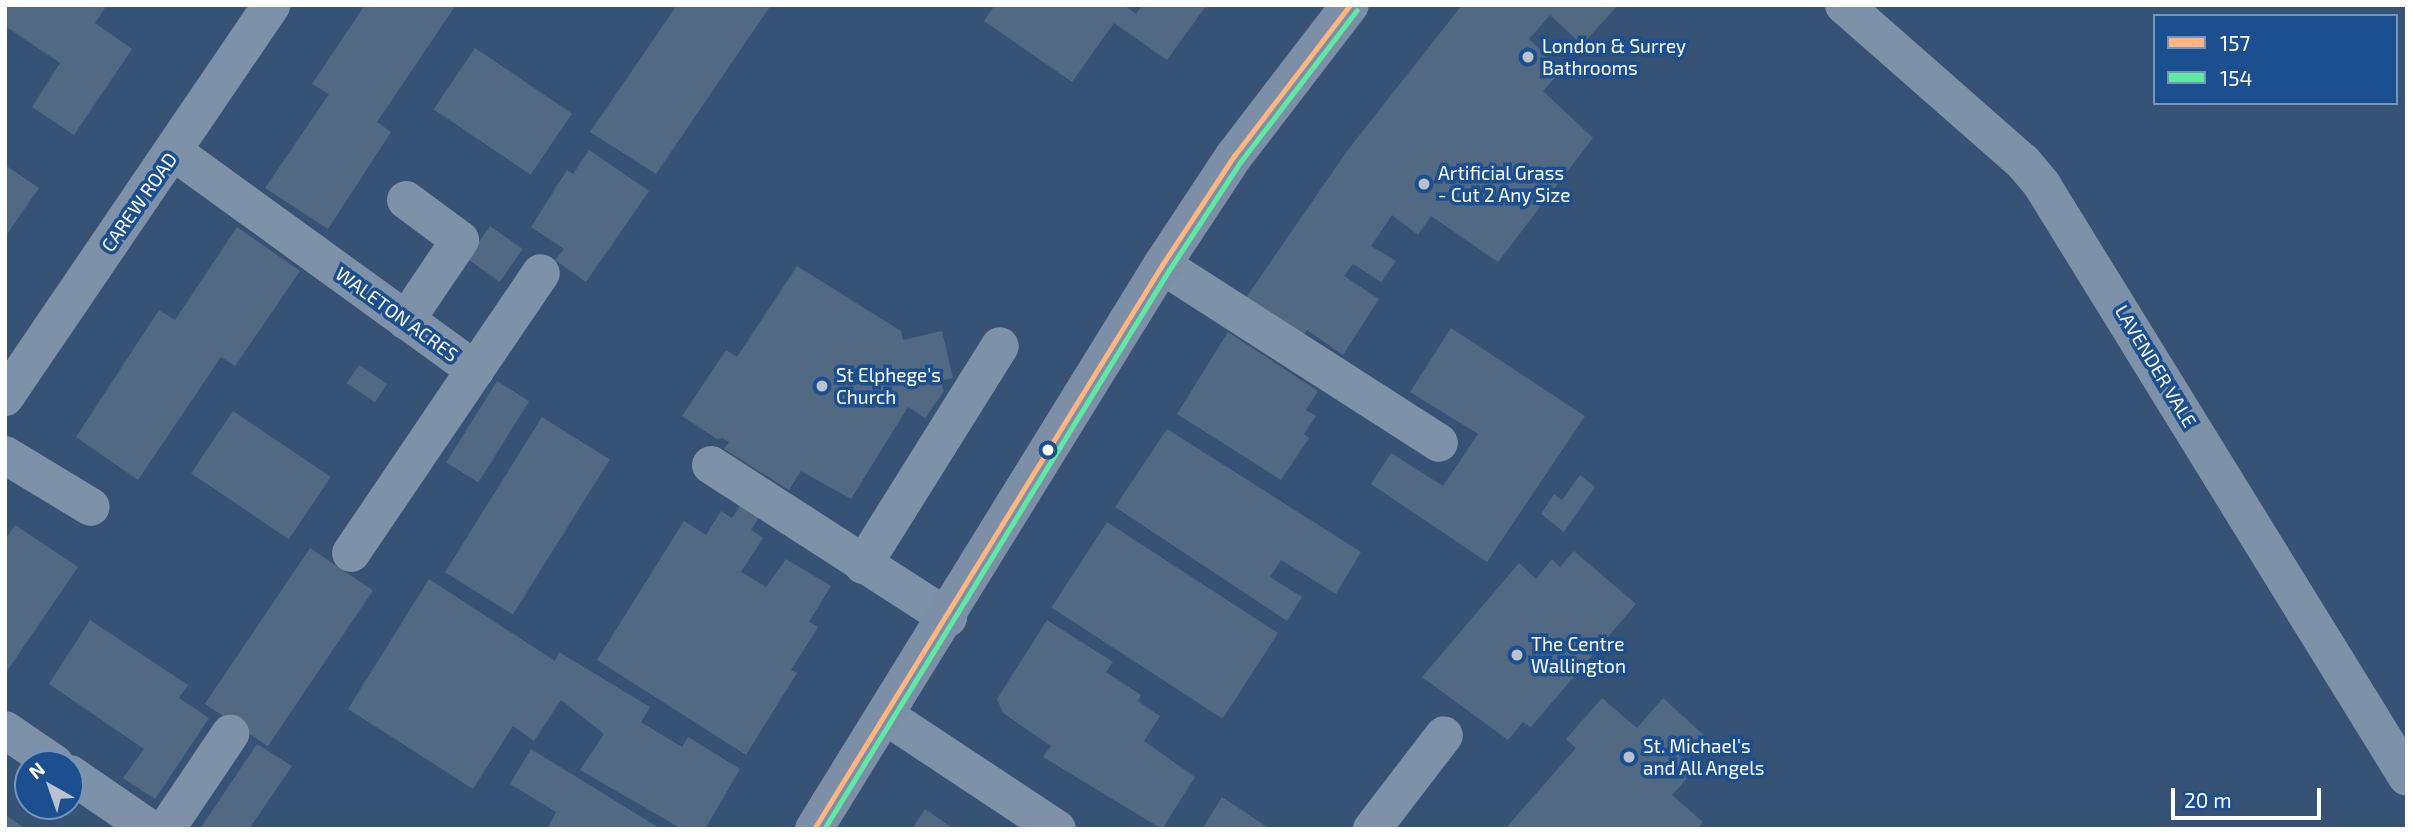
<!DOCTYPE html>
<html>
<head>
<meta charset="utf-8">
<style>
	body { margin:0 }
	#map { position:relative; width:2412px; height:834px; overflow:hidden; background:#365274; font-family:"Exo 2",sans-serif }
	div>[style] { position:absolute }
	.building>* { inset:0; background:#526984; transform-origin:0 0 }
	.minor>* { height:38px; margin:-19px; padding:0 19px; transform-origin:19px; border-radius:19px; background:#7d92a8 }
	.major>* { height:38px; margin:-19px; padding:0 19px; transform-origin:19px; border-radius:19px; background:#7d8ea7 }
	.bus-1>* { height:5px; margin:-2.5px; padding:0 2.5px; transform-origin:2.5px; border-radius:2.5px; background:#ffb580 }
	.bus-2>* { height:5px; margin:-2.5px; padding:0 2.5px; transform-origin:2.5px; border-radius:2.5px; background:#60e9a3 }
	.dots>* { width:19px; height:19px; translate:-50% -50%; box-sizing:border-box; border:4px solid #1b4f8f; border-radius:50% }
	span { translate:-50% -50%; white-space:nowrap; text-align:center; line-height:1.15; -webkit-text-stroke:7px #1b4f8f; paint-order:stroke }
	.poi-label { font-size:19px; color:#fff }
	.left { translate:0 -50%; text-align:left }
	.street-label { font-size:19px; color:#fff }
	.frame { position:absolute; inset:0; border:7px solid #fff; pointer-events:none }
	.legend { position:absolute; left:2153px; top:14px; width:245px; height:91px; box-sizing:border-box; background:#1b4f8f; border:2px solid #7695bc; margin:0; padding:9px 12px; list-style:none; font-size:21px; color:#fff }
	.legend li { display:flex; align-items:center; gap:14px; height:35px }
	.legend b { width:35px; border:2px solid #7695bc }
	.north { position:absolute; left:14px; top:750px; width:70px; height:70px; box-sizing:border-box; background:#1b4f8f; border:2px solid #7695bc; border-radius:50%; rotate:320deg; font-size:19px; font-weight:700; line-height:28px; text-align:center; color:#fff }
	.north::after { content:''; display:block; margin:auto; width:24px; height:32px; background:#b9c2ce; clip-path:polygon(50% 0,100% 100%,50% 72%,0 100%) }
	.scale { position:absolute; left:2171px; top:788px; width:150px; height:32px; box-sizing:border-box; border:4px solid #fff; border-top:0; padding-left:9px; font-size:21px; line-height:24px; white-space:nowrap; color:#fff; -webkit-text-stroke:5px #1b4f8f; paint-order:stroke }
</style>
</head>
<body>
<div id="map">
	<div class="building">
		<div style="clip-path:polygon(5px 5px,107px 5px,95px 23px,132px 49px,74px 135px,32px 107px,60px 63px,5px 26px)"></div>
		<div style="clip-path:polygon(365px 5px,456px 5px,377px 122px,391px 132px,328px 229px,265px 188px,329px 94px,312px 84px)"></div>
		<div style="clip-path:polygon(677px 5px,771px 5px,656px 174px,590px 132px)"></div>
		<div style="clip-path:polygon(995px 5px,1124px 5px,1136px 14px,1142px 5px,1206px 6px,1167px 60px,1114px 23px,1072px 82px,984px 21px)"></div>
		<div style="clip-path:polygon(1462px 5px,1618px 5px,1582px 45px,1550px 15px,1529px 39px,1562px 70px,1543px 91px,1593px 138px,1498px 262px,1431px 216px,1418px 235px,1392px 215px,1371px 246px,1396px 261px,1381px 282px,1353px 264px,1344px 276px,1379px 299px,1343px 355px,1307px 330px,1300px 340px,1243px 302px,1347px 151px)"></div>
		<div style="left:475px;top:48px;width:117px;height:74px;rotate:34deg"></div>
		<div style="clip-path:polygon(589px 150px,649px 191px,586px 282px,555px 260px,564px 249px,531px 227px,567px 170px,573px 174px)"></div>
		<div style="clip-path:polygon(5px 165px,39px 188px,5px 237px)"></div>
		<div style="left:490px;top:226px;width:40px;height:40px;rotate:35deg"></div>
		<div style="clip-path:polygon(237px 227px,300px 271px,235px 366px,221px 357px,138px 480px,76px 437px,159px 310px,175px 320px)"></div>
		<div style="clip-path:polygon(797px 266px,901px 331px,903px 340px,942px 331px,953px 378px,940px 381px,944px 391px,925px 418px,908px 407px,851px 499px,801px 471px,789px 490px,724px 449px,729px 442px,722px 438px,717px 439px,682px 416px,726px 350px,737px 357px)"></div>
		<div style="clip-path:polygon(1451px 328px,1585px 416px,1487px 562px,1371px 484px,1391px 453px,1443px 486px,1478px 434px,1410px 392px)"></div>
		<div style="clip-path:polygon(1228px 332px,1318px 391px,1306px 410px,1316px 416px,1304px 434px,1309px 438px,1281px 480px,1177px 414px)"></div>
		<div style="left:359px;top:365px;width:34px;height:22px;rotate:34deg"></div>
		<div style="left:497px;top:381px;width:38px;height:96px;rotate:32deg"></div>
		<div style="left:233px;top:411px;width:118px;height:75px;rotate:34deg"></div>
		<div style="left:542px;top:417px;width:80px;height:183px;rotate:32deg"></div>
		<div style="clip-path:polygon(1167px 429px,1361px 552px,1336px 594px,1281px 560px,1270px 577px,1302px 597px,1287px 621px,1115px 507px)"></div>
		<div style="clip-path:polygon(1580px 475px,1595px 487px,1564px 532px,1541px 514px,1554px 494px,1562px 500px)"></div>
		<div style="clip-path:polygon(744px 500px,762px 512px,751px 530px,763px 538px,741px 572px,766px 587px,786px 559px,831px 586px,809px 622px,818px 627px,791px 670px,797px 673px,746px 755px,597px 660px,684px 521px,706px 535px,721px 511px,732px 518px)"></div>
		<div style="left:1107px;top:522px;width:204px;height:102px;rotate:33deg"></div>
		<div style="clip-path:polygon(15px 525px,78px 567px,5px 674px,5px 540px)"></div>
		<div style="left:310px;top:548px;width:76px;height:188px;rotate:34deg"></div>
		<div style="clip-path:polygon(1574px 551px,1636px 604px,1531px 727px,1523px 722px,1508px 740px,1422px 677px,1519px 563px,1536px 579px,1552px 559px,1560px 567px)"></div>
		<div style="clip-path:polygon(429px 579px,555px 661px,559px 652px,650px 707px,641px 722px,682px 747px,688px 737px,740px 769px,705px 829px,682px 829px,580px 770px,604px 734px,561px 700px,534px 741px,513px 726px,473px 789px,348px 709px)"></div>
		<div style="clip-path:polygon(90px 620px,188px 685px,179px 698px,209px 718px,155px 799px,123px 778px,144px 749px,49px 684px)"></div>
		<div style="clip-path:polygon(1047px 620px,1113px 662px,1106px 672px,1141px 695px,1138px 701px,1160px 716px,1144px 741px,1195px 777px,1162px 829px,1043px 757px,1051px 746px,1003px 713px,997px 699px)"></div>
		<div style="clip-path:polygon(1602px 698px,1637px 728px,1663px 698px,1706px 737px,1682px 766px,1691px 774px,1672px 795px,1703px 822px,1697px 829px,1505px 829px,1576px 748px,1566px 739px)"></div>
		<div style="clip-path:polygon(257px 744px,292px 766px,249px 829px,200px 829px)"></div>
		<div style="clip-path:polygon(531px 749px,661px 829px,547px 829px,556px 812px,510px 784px)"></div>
		<div style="clip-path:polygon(1222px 797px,1270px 829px,1202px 829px)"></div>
		<div style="clip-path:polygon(925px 809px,954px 829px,912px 829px)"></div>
		<div style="clip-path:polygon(5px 815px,26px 829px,5px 829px)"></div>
	</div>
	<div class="minor">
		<div style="left:1844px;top:5px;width:238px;rotate:41.3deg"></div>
		<div style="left:2023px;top:162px;width:30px;rotate:50deg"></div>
		<div style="left:2042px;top:185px;width:695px;rotate:58.34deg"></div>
		<div style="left:174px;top:152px;width:372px;rotate:35.9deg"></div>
		<div style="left:475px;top:370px;width:221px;rotate:124.1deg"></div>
		<div style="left:406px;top:200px;width:67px;rotate:36.5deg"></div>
		<div style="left:460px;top:240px;width:97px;rotate:124deg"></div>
		<div style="left:1162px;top:265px;width:329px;rotate:32.7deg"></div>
		<div style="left:475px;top:370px;width:117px;rotate:-55.8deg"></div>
		<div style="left:5px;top:397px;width:474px;rotate:-55.8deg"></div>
		<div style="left:5px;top:455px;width:100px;rotate:31.2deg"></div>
		<div style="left:711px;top:465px;width:282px;rotate:32.8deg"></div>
		<div style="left:863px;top:565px;width:258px;rotate:-58deg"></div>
		<div style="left:886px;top:716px;width:205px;rotate:33.5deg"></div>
		<div style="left:5px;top:730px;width:60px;rotate:34.2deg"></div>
		<div style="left:70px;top:774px;width:97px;rotate:34.5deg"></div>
		<div style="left:166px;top:829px;width:115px;rotate:-56deg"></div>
		<div style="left:1372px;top:829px;width:118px;rotate:-52.5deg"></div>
	</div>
	<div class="major">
		<div style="left:814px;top:829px;width:663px;rotate:-58.32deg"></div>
		<div style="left:1162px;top:265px;width:131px;rotate:-56.6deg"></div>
		<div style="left:1234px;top:156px;width:190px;rotate:-52.5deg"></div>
	</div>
	<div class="bus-1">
		<div style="left:814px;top:829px;width:663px;rotate:-58.32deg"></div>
		<div style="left:1162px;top:265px;width:131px;rotate:-56.6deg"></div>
		<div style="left:1234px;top:156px;width:190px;rotate:-52.5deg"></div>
	</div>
	<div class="bus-2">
		<div style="left:824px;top:829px;width:657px;rotate:-58.32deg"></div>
		<div style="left:1169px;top:270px;width:131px;rotate:-56.6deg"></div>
		<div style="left:1241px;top:161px;width:190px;rotate:-52.5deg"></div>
	</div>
	<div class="dots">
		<div style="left:1528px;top:57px;background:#b9c2ce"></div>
		<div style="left:1424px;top:184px;background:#b9c2ce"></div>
		<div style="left:822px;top:386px;background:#b9c2ce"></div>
		<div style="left:1048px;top:450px;background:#fff"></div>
		<div style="left:1517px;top:655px;background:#b9c2ce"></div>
		<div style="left:1629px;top:757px;background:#b9c2ce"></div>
	</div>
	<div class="poi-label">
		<span class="left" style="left:1542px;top:57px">London &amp; Surrey<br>Bathrooms</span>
		<span class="left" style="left:1438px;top:184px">Artificial Grass<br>- Cut 2 Any Size</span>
		<span class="left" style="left:836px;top:386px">St Elphege's<br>Church</span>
		<span class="left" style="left:1531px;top:655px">The Centre<br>Wallington</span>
		<span class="left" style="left:1643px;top:757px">St. Michael's<br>and All Angels</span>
	</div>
	<div class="street-label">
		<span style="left:139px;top:202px;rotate:-55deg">CAREW ROAD</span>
		<span style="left:397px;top:314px;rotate:36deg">WALETON ACRES</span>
		<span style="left:2156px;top:366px;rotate:59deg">LAVENDER VALE</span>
	</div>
	<div class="frame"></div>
	<ul class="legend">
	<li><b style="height:9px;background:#ffb580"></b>157</li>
	<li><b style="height:9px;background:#60e9a3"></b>154</li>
	</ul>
	<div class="north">N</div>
	<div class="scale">20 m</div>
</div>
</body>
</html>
